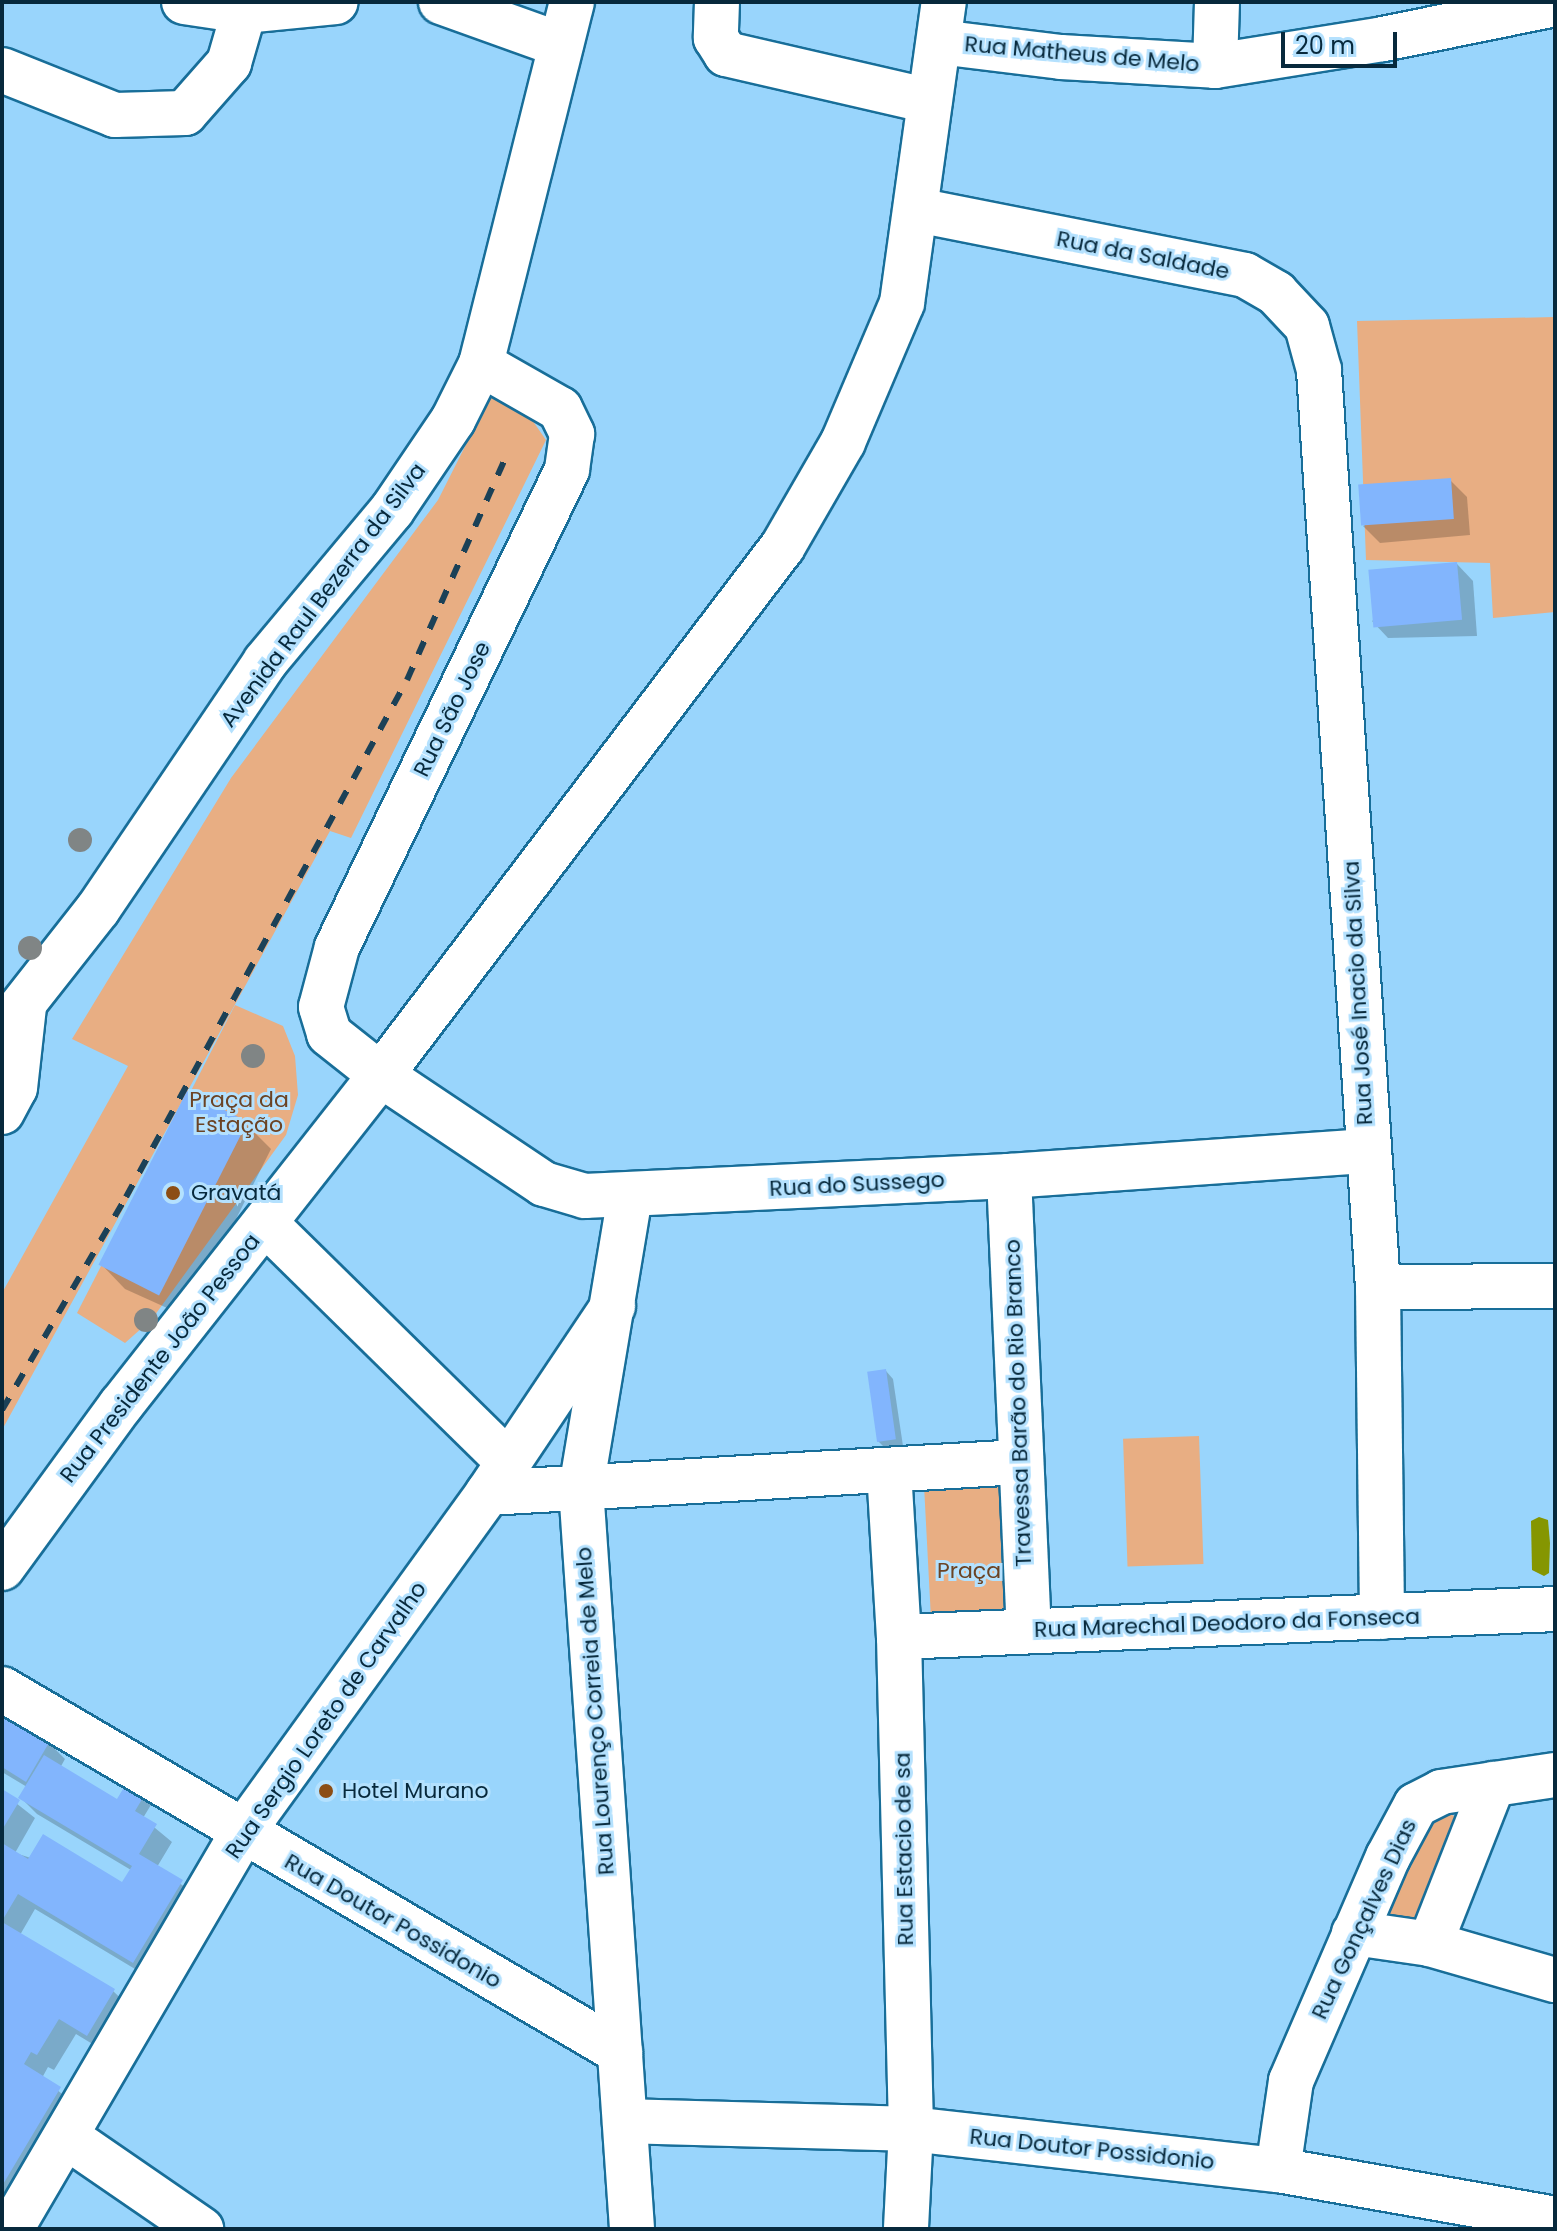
<!DOCTYPE html>
<html>
<head>
<meta charset="utf-8">
<style>
	body { margin:0 }
	#map { position:relative; width:1557px; height:2231px; overflow:hidden; background:#99d5fc; font-family:Poppins,sans-serif }
	div>[style] { position:absolute }
	.green>* { inset:0; background:#e8ae83; transform-origin:0 0 }
	.water>* { inset:0; background:#859601 }
	.shadow>* { inset:0; background:#0003 }
	.building>* { inset:0; background:#82b5fd; transform-origin:0 0 }
	.roads { filter:drop-shadow(2px 0 #186e99) drop-shadow(-2px 0 #186e99) drop-shadow(0 2px #186e99) drop-shadow(0 -2px #186e99) }
	.minor>* { height:44px; margin:-22px; padding:0 22px; transform-origin:22px; border-radius:22px; background:#fff }
	.major>* { height:44px; margin:-22px; padding:0 22px; transform-origin:22px; border-radius:22px; background:#fff }
	.rail>* { height:6px; margin-top:-3px; transform-origin:0; background:repeating-linear-gradient(90deg,#1b4157 0 14px,transparent 0 28px) }
	.trees>* { width:24px; height:24px; margin:-12px; border-radius:50%; background:#808585 }
	.dots>* { width:22px; height:22px; translate:-50% -50%; box-sizing:border-box; border:4px solid #b4e1fe; border-radius:50% }
	span { translate:-50% -50%; white-space:nowrap; text-align:center; line-height:1.15; -webkit-text-stroke:6px #b4e1fe; paint-order:stroke }
	.street-label { font-size:22px; color:#07293c }
	.park-label { font-size:22px; color:#6b4324 }
	.poi-label { font-size:22px; color:#07293c }
	.left { translate:0 -50%; text-align:left }
	.frame { position:absolute; inset:0; border:4px solid #07293c; pointer-events:none }
	.scale { position:absolute; left:1281px; top:32px; width:116px; height:36px; box-sizing:border-box; border:4px solid #07293c; border-top:0; padding-left:10px; font-size:24px; line-height:28px; white-space:nowrap; color:#07293c; -webkit-text-stroke:6px #b4e1fe; paint-order:stroke }
</style>
</head>
<body>
<div id="map">
	<div class="green">
		<div style="clip-path:polygon(1555px 317px,1555px 612px,1493px 618px,1490px 563px,1366px 560px,1357px 321px)"></div>
		<div style="clip-path:polygon(492px 393px,519px 401px,546px 440px,351px 838px,330px 831px,2px 1430px,2px 1293px,128px 1066px,72px 1039px,231px 778px,438px 500px)"></div>
		<div style="clip-path:polygon(235px 1005px,283px 1026px,295px 1056px,298px 1095px,286px 1135px,152px 1319px,125px 1343px,77px 1313px)"></div>
		<div style="left:1199px;top:1436px;width:128px;height:76px;rotate:88deg"></div>
		<div style="left:1010px;top:1483px;width:130px;height:86px;rotate:87deg"></div>
		<div style="left:1432px;top:1807px;width:41px;height:121px;rotate:22deg"></div>
	</div>
	<div class="water">
		<div style="clip-path:polygon(1539px 1517px,1548px 1520px,1550px 1543px,1549px 1573px,1544px 1576px,1532px 1570px,1531px 1521px)"></div>
	</div>
	<div class="shadow">
		<div style="clip-path:polygon(1450px 480px,1467px 497px,1470px 535px,1380px 543px,1363px 526px)"></div>
		<div style="clip-path:polygon(1457px 564px,1473px 581px,1477px 636px,1388px 638px,1372px 621px)"></div>
		<div style="clip-path:polygon(246px 1124px,271px 1149px,187px 1317px,125px 1289px,101px 1264px)"></div>
		<div style="clip-path:polygon(886px 1371px,893px 1379px,903px 1446px,886px 1449px,878px 1441px)"></div>
		<div style="clip-path:polygon(2px 1715px,49px 1743px,65px 1759px,60px 1768px,125px 1807px,119px 1799px,157px 1795px,143px 1818px,172px 1842px,157px 1867px,189px 1890px,150px 1978px,35px 1909px,20px 1935px,113px 1991px,130px 2007px,104px 2051px,76px 2034px,54px 2070px,48px 2067px,42px 2078px,76px 2105px,2px 2229px,2px 1792px,35px 1818px,15px 1853px,130px 1889px,131px 1870px,37px 1814px,21px 1798px,27px 1787px,2px 1772px)"></div>
	</div>
	<div class="building">
		<div style="left:1451px;top:478px;width:41px;height:93px;rotate:86deg"></div>
		<div style="left:1457px;top:562px;width:58px;height:89px;rotate:85deg"></div>
		<div style="left:187px;top:1091px;width:68px;height:195px;rotate:27deg"></div>
		<div style="left:886px;top:1369px;width:71px;height:19px;rotate:82deg"></div>
		<div style="clip-path:polygon(2px 1712px,50px 1741px,26px 1782px,2px 1767px)"></div>
		<div style="clip-path:polygon(44px 1755px,117px 1799px,132px 1774px,150px 1786px,135px 1811px,157px 1824px,139px 1854px,183px 1880px,133px 1963px,18px 1894px,2px 1921px,2px 1843px,28px 1859px,43px 1834px,122px 1882px,132px 1866px,18px 1798px)"></div>
		<div style="clip-path:polygon(2px 1789px,20px 1800px,2px 1830px)"></div>
		<div style="clip-path:polygon(2px 1922px,115px 1989px,87px 2036px,59px 2019px,37px 2055px,31px 2052px,24px 2064px,61px 2087px,2px 2186px)"></div>
	</div>
	<div class="roads">
		<div class="minor">
			<div style="left:184px;top:2px;width:61px;rotate:8.5deg"></div>
			<div style="left:244px;top:11px;width:92px;rotate:-5.6deg"></div>
			<div style="left:441px;top:2px;width:127px;rotate:19.7deg"></div>
			<div style="left:717px;top:2px;width:36px;rotate:92deg"></div>
			<div style="left:716px;top:38px;width:19px;rotate:58deg"></div>
			<div style="left:726px;top:54px;width:209px;rotate:13deg"></div>
			<div style="left:939px;top:42px;width:123px;rotate:7deg"></div>
			<div style="left:1061px;top:57px;width:154px;rotate:3.3deg"></div>
			<div style="left:1215px;top:66px;width:170px;rotate:-9.1deg"></div>
			<div style="left:1383px;top:39px;width:176px;rotate:-11.5deg"></div>
			<div style="left:1215px;top:66px;width:64px;rotate:-88.2deg"></div>
			<div style="left:2px;top:70px;width:122px;rotate:21.7deg"></div>
			<div style="left:115px;top:115px;width:70px;rotate:-1.6deg"></div>
			<div style="left:185px;top:113px;width:67px;rotate:-48.7deg"></div>
			<div style="left:229px;top:63px;width:54px;rotate:-73.9deg"></div>
			<div style="left:917px;top:210px;width:334px;rotate:11.2deg"></div>
			<div style="left:1245px;top:275px;width:36px;rotate:30deg"></div>
			<div style="left:1276px;top:293px;width:45px;rotate:46.8deg"></div>
			<div style="left:1307px;top:326px;width:46px;rotate:74.7deg"></div>
			<div style="left:1319px;top:370px;width:919px;rotate:86.32deg"></div>
			<div style="left:1378px;top:1287px;width:330px;rotate:89.3deg"></div>
			<div style="left:481px;top:364px;width:91px;rotate:29.7deg"></div>
			<div style="left:560px;top:409px;width:28px;rotate:64deg"></div>
			<div style="left:572px;top:434px;width:36px;rotate:98deg"></div>
			<div style="left:567px;top:470px;width:530px;rotate:115.74deg"></div>
			<div style="left:337px;top:947px;width:62px;rotate:104.9deg"></div>
			<div style="left:321px;top:1007px;width:28px;rotate:73deg"></div>
			<div style="left:329px;top:1034px;width:66px;rotate:38.3deg"></div>
			<div style="left:381px;top:1075px;width:196px;rotate:33.8deg"></div>
			<div style="left:544px;top:1184px;width:43px;rotate:16.3deg"></div>
			<div style="left:585px;top:1196px;width:424px;rotate:-2.7deg"></div>
			<div style="left:1009px;top:1176px;width:359px;rotate:-4deg"></div>
			<div style="left:2px;top:1031px;width:155px;rotate:-51.8deg"></div>
			<div style="left:98px;top:909px;width:298px;rotate:-55.9deg"></div>
			<div style="left:265px;top:662px;width:198px;rotate:-50.1deg"></div>
			<div style="left:392px;top:510px;width:109px;rotate:-55.9deg"></div>
			<div style="left:453px;top:420px;width:63px;rotate:-63.4deg"></div>
			<div style="left:481px;top:364px;width:373px;rotate:-75.9deg"></div>
			<div style="left:2px;top:1112px;width:27px;rotate:-62deg"></div>
			<div style="left:15px;top:1088px;width:81px;rotate:-83.7deg"></div>
			<div style="left:1009px;top:1176px;width:454px;rotate:87.5deg"></div>
			<div style="left:630px;top:1196px;width:296px;rotate:99.5deg"></div>
			<div style="left:581px;top:1488px;width:743px;rotate:86.06deg"></div>
			<div style="left:265px;top:1223px;width:341px;rotate:44.5deg"></div>
			<div style="left:1378px;top:1287px;width:177px;rotate:-0.3deg"></div>
			<div style="left:889px;top:1470px;width:167px;rotate:86.6deg"></div>
			<div style="left:899px;top:1637px;width:492px;rotate:88.6deg"></div>
			<div style="left:911px;top:2129px;width:100px;rotate:92.9deg"></div>
			<div style="left:488px;top:1493px;width:533px;rotate:-3.33deg"></div>
			<div style="left:899px;top:1637px;width:657px;rotate:-2.44deg"></div>
			<div style="left:2px;top:1689px;width:717px;rotate:30.43deg"></div>
			<div style="left:1354px;top:1933px;width:77px;rotate:8.2deg"></div>
			<div style="left:1430px;top:1944px;width:130px;rotate:16.1deg"></div>
			<div style="left:1430px;top:1944px;width:172px;rotate:-68.5deg"></div>
			<div style="left:625px;top:2121px;width:286px;rotate:1.6deg"></div>
			<div style="left:911px;top:2129px;width:369px;rotate:6.4deg"></div>
			<div style="left:1278px;top:2170px;width:281px;rotate:10deg"></div>
			<div style="left:67px;top:2137px;width:163px;rotate:34.5deg"></div>
			<div style="left:1278px;top:2170px;width:90px;rotate:-81.7deg"></div>
			<div style="left:1291px;top:2081px;width:244px;rotate:-66.6deg"></div>
			<div style="left:1388px;top:1857px;width:59px;rotate:-61.7deg"></div>
			<div style="left:1416px;top:1805px;width:28px;rotate:-27deg"></div>
			<div style="left:1441px;top:1792px;width:115px;rotate:-8.5deg"></div>
			<div style="left:11px;top:2229px;width:458px;rotate:-59.7deg"></div>
			<div style="left:242px;top:1833px;width:420px;rotate:-54.1deg"></div>
			<div style="left:488px;top:1493px;width:225px;rotate:-56.2deg"></div>
		</div>
		<div class="major">
			<div style="left:2px;top:1568px;width:202px;rotate:-53.9deg"></div>
			<div style="left:121px;top:1405px;width:420px;rotate:-51.8deg"></div>
			<div style="left:381px;top:1075px;width:664px;rotate:-52.77deg"></div>
			<div style="left:783px;top:546px;width:120px;rotate:-60deg"></div>
			<div style="left:843px;top:442px;width:151px;rotate:-67deg"></div>
			<div style="left:902px;top:303px;width:304px;rotate:-82.1deg"></div>
		</div>
	</div>
	<div class="rail">
		<div style="left:2px;top:1410px;width:246px;rotate:-59.8deg"></div>
		<div style="left:126px;top:1197px;width:588px;rotate:-61.48deg"></div>
		<div style="left:407px;top:680px;width:242px;rotate:-66.1deg"></div>
	</div>
	<div class="trees">
		<div style="left:80px;top:840px"></div>
		<div style="left:30px;top:948px"></div>
		<div style="left:253px;top:1056px"></div>
		<div style="left:146px;top:1320px"></div>
	</div>
	<div class="dots">
		<div style="left:173px;top:1193px;background:#8c4d14"></div>
		<div style="left:326px;top:1791px;background:#8c4d14"></div>
	</div>
	<div class="street-label">
		<span style="left:1082px;top:54px;rotate:5deg">Rua Matheus de Melo</span>
		<span style="left:1143px;top:255px;rotate:11deg">Rua da Saldade</span>
		<span style="left:323px;top:595px;rotate:-53deg">Avenida Raul Bezerra da Silva</span>
		<span style="left:452px;top:709px;rotate:-64deg">Rua São Jose</span>
		<span style="left:1358px;top:993px;rotate:-93deg">Rua José Inacio da Silva</span>
		<span style="left:857px;top:1184px;rotate:-3deg">Rua do Sussego</span>
		<span style="left:160px;top:1358px;rotate:-52deg">Rua Presidente João Pessoa</span>
		<span style="left:1018px;top:1403px;rotate:-92deg">Travessa Barão do Rio Branco</span>
		<span style="left:1227px;top:1623px;rotate:-2deg">Rua Marechal Deodoro da Fonseca</span>
		<span style="left:595px;top:1711px;rotate:-94deg">Rua Lourenço Correia de Melo</span>
		<span style="left:326px;top:1720px;rotate:-55deg">Rua Sergio Loreto de Carvalho</span>
		<span style="left:904px;top:1849px;rotate:-91deg">Rua Estacio de sa</span>
		<span style="left:1364px;top:1919px;rotate:-65deg">Rua Gonçalves Dias</span>
		<span style="left:393px;top:1921px;rotate:30deg">Rua Doutor Possidonio</span>
		<span style="left:1092px;top:2149px;rotate:6deg">Rua Doutor Possidonio</span>
	</div>
	<div class="park-label">
		<span style="left:239px;top:1112px">Praça da<br>Estação</span>
		<span style="left:969px;top:1571px">Praça</span>
	</div>
	<div class="poi-label">
		<span class="left" style="left:191px;top:1193px">Gravatá</span>
		<span class="left" style="left:342px;top:1791px">Hotel Murano</span>
	</div>
	<div class="frame"></div>
	<div class="scale">20 m</div>
</div>
</body>
</html>
